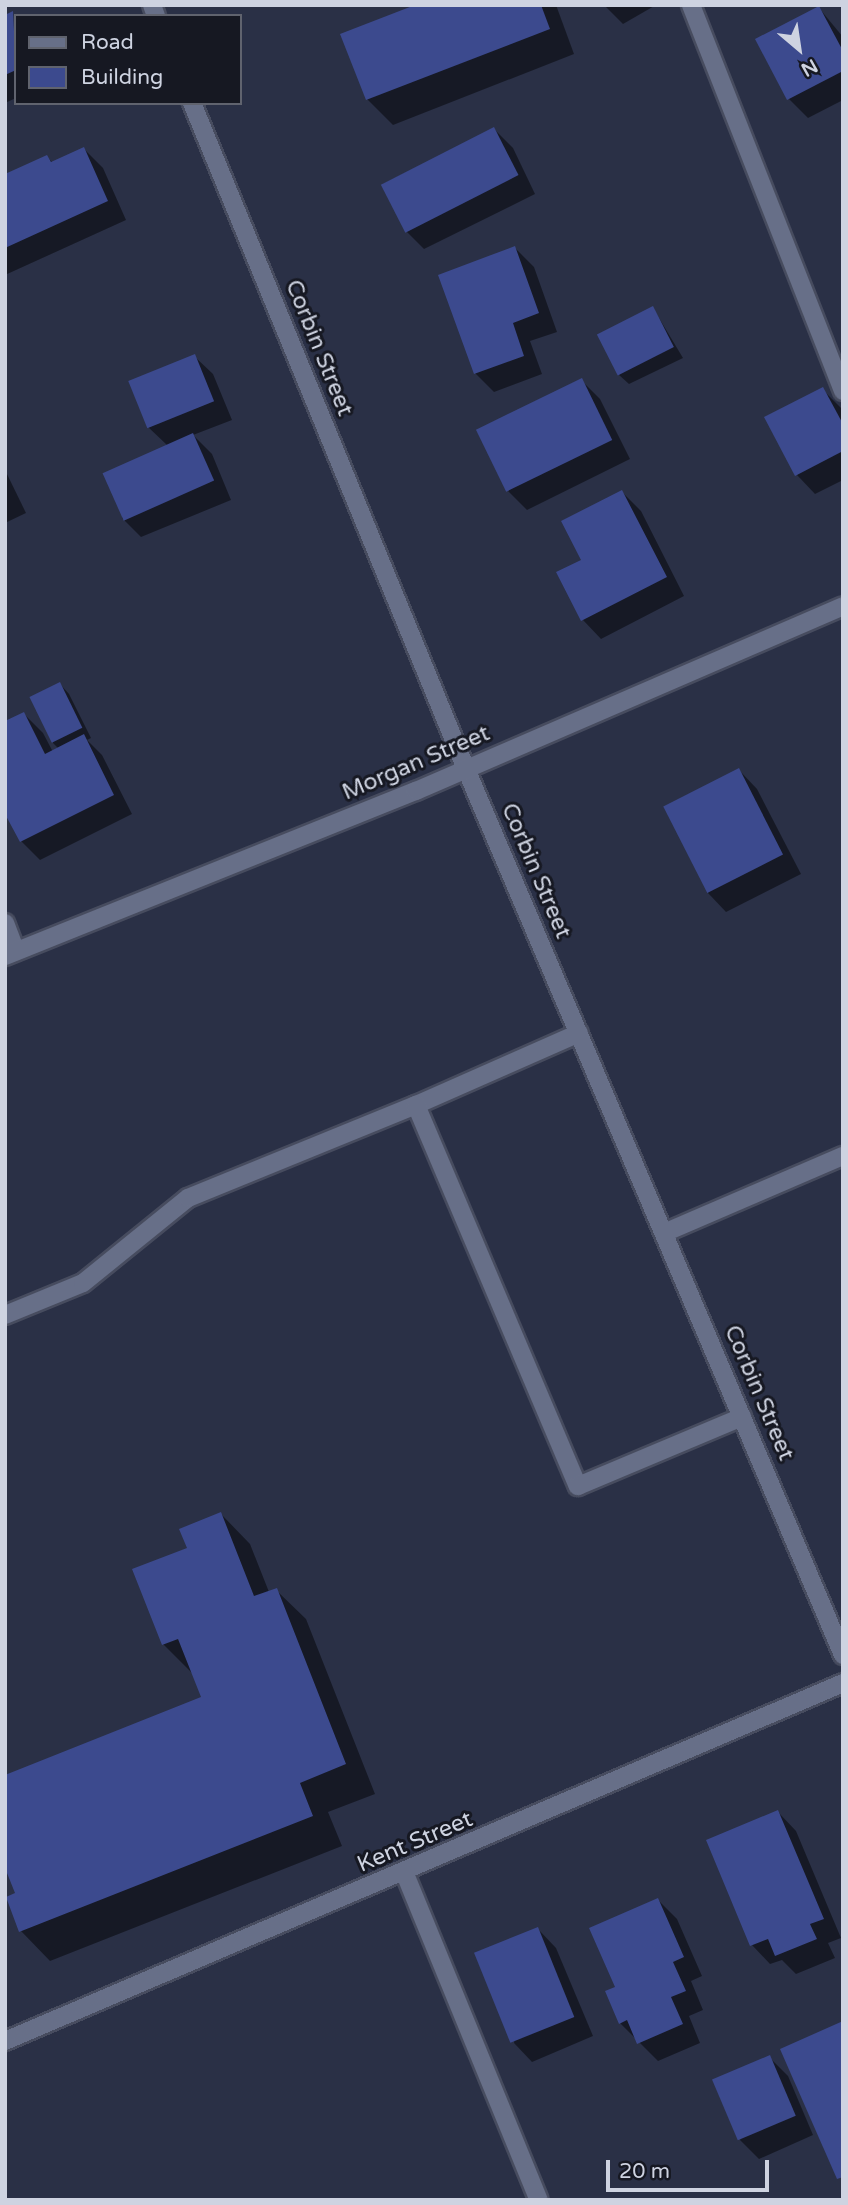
<!DOCTYPE html>
<html>
<head>
<meta charset="utf-8">
<style>
	body { margin:0 }
	#map { position:relative; width:848px; height:2205px; overflow:hidden; background:#2a3046; font-family:"Varela Round",sans-serif }
	div>[style] { position:absolute }
	.shadow>* { inset:0; background:#0007 }
	.building>* { inset:0; background:#3c4a8e; transform-origin:0 0 }
	.roads { filter:drop-shadow(2px 0 #474c5f) drop-shadow(-2px 0 #474c5f) drop-shadow(0 2px #474c5f) drop-shadow(0 -2px #474c5f) }
	.lane>* { height:18px; margin:-9px; padding:0 9px; transform-origin:9px; border-radius:9px; background:#676f88 }
	.street>* { height:18px; margin:-9px; padding:0 9px; transform-origin:9px; border-radius:9px; background:#676f88 }
	.secondary>* { height:18px; margin:-9px; padding:0 9px; transform-origin:9px; border-radius:9px; background:#676f88 }
	span { translate:-50% -50%; white-space:nowrap; text-align:center; line-height:1.15; -webkit-text-stroke:6px #161822; paint-order:stroke }
	.street-label { font-size:23px; color:#ced3e1 }
	.frame { position:absolute; inset:0; border:7px solid #ced3e1; pointer-events:none }
	.legend { position:absolute; left:14px; top:14px; width:228px; height:91px; box-sizing:border-box; background:#161822; border:2px solid #60636e; margin:0; padding:9px 12px; list-style:none; font-size:21px; color:#ced3e1 }
	.legend li { display:flex; align-items:center; gap:14px; height:35px }
	.legend b { width:35px; border:2px solid #60636e }
	.north { position:absolute; left:764px; top:14px; width:70px; height:70px; -webkit-text-stroke:5px #161822; paint-order:stroke; rotate:151deg; font-size:19px; font-weight:700; line-height:28px; text-align:center; color:#ced3e1 }
	.north::after { content:''; display:block; margin:auto; width:24px; height:32px; background:#ced3e1; clip-path:polygon(50% 0,100% 100%,50% 72%,0 100%) }
	.scale { position:absolute; left:606px; top:2160px; width:163px; height:32px; box-sizing:border-box; border:4px solid #ced3e1; border-top:0; padding-left:9px; font-size:21px; line-height:24px; white-space:nowrap; color:#ced3e1; -webkit-text-stroke:5px #161822; paint-order:stroke }
</style>
</head>
<body>
<div id="map">
	<div class="shadow">
		<div style="clip-path:polygon(420px 5px,556px 5px,574px 54px,393px 125px,367px 99px)"></div>
		<div style="clip-path:polygon(604px 5px,656px 5px,623px 24px)"></div>
		<div style="clip-path:polygon(819px 8px,843px 37px,843px 100px,808px 118px,789px 99px,758px 39px)"></div>
		<div style="clip-path:polygon(13px 13px,16px 98px,5px 103px,5px 17px)"></div>
		<div style="clip-path:polygon(494px 129px,513px 148px,535px 194px,424px 249px,405px 230px,383px 184px)"></div>
		<div style="clip-path:polygon(84px 149px,103px 168px,126px 220px,5px 275px,5px 176px,47px 157px,53px 163px)"></div>
		<div style="clip-path:polygon(515px 248px,534px 267px,557px 332px,530px 341px,542px 374px,494px 392px,475px 373px)"></div>
		<div style="clip-path:polygon(653px 308px,683px 358px,629px 384px,619px 375px)"></div>
		<div style="clip-path:polygon(194px 356px,213px 374px,232px 420px,193px 435px,212px 454px,231px 500px,141px 537px,122px 518px,167px 445px,148px 427px)"></div>
		<div style="clip-path:polygon(581px 380px,600px 399px,630px 459px,527px 510px,508px 491px)"></div>
		<div style="clip-path:polygon(822px 389px,843px 410px,843px 480px,815px 494px,797px 475px)"></div>
		<div style="clip-path:polygon(5px 470px,26px 513px,5px 523px)"></div>
		<div style="clip-path:polygon(622px 492px,641px 511px,684px 596px,601px 639px,583px 620px,559px 573px,583px 561px)"></div>
		<div style="clip-path:polygon(60px 684px,69px 694px,91px 738px,87px 740px,102px 755px,132px 814px,40px 860px,21px 841px,24px 714px,43px 733px,53px 752px,59px 749px,53px 743px)"></div>
		<div style="clip-path:polygon(739px 770px,757px 789px,801px 874px,726px 912px,708px 893px)"></div>
		<div style="clip-path:polygon(221px 1514px,250px 1544px,269px 1592px,276px 1590px,306px 1619px,375px 1794px,328px 1812px,342px 1846px,50px 1961px,21px 1931px,18px 1894px,204px 1698px,193px 1674px,163px 1644px,189px 1549px)"></div>
		<div style="clip-path:polygon(778px 1812px,796px 1831px,841px 1938px,828px 1943px,835px 1958px,796px 1974px,782px 1960px,770px 1964px,752px 1945px)"></div>
		<div style="clip-path:polygon(658px 1900px,677px 1919px,702px 1976px,691px 1981px,703px 2010px,689px 2016px,700px 2043px,658px 2061px,620px 2023px,617px 1988px)"></div>
		<div style="clip-path:polygon(538px 1929px,556px 1948px,593px 2036px,532px 2062px,514px 2043px)"></div>
		<div style="clip-path:polygon(769px 2057px,788px 2076px,813px 2135px,759px 2159px,740px 2140px)"></div>
	</div>
	<div class="building">
		<div style="clip-path:polygon(415px 5px,541px 5px,550px 29px,366px 100px,340px 34px)"></div>
		<div style="clip-path:polygon(819px 6px,843px 51px,843px 71px,787px 100px,755px 39px)"></div>
		<div style="clip-path:polygon(13px 11px,16px 70px,5px 75px,5px 15px)"></div>
		<div style="left:494px;top:127px;width:54px;height:127px;rotate:63deg"></div>
		<div style="clip-path:polygon(84px 147px,108px 201px,5px 248px,5px 174px,47px 155px,51px 162px)"></div>
		<div style="clip-path:polygon(515px 246px,539px 313px,513px 323px,524px 356px,474px 374px,438px 275px)"></div>
		<div style="left:653px;top:306px;width:46px;height:63px;rotate:63deg"></div>
		<div style="left:195px;top:354px;width:51px;height:72px;rotate:68deg"></div>
		<div style="left:582px;top:378px;width:69px;height:118px;rotate:64deg"></div>
		<div style="clip-path:polygon(823px 387px,843px 424px,843px 451px,795px 476px,764px 417px)"></div>
		<div style="left:193px;top:433px;width:52px;height:99px;rotate:66deg"></div>
		<div style="clip-path:polygon(622px 490px,667px 577px,581px 621px,556px 572px,581px 560px,561px 521px)"></div>
		<div style="left:60px;top:682px;width:51px;height:34px;rotate:64deg"></div>
		<div style="clip-path:polygon(24px 712px,45px 754px,84px 734px,114px 795px,20px 842px,5px 814px,5px 721px)"></div>
		<div style="left:739px;top:768px;width:97px;height:85px;rotate:63deg"></div>
		<div style="clip-path:polygon(221px 1512px,254px 1596px,277px 1588px,346px 1764px,300px 1783px,313px 1816px,19px 1932px,6px 1897px,15px 1893px,5px 1868px,5px 1775px,201px 1697px,178px 1639px,162px 1645px,132px 1569px,187px 1548px,179px 1529px)"></div>
		<div style="clip-path:polygon(778px 1810px,824px 1919px,810px 1924px,817px 1939px,775px 1956px,768px 1939px,750px 1946px,706px 1840px)"></div>
		<div style="clip-path:polygon(658px 1898px,684px 1957px,673px 1962px,686px 1991px,671px 1997px,683px 2024px,637px 2044px,627px 2020px,619px 2024px,605px 1991px,615px 1987px,589px 1928px)"></div>
		<div style="left:538px;top:1927px;width:97px;height:69px;rotate:68deg"></div>
		<div style="clip-path:polygon(843px 2021px,843px 2177px,837px 2179px,780px 2049px)"></div>
		<div style="left:770px;top:2055px;width:66px;height:63px;rotate:67deg"></div>
	</div>
	<div class="roads">
		<div class="lane">
			<div style="left:691px;top:5px;width:415px;rotate:68.5deg"></div>
			<div style="left:5px;top:923px;width:30px;rotate:69deg"></div>
			<div style="left:416px;top:1105px;width:178px;rotate:-23.8deg"></div>
			<div style="left:664px;top:1233px;width:195px;rotate:-23.3deg"></div>
			<div style="left:5px;top:1315px;width:84px;rotate:-22.3deg"></div>
			<div style="left:83px;top:1283px;width:135px;rotate:-39deg"></div>
			<div style="left:188px;top:1198px;width:246px;rotate:-22.2deg"></div>
			<div style="left:416px;top:1105px;width:414px;rotate:67deg"></div>
			<div style="left:578px;top:1486px;width:178px;rotate:-22.8deg"></div>
			<div style="left:405px;top:1874px;width:352px;rotate:67.7deg"></div>
		</div>
		<div class="street">
			<div style="left:5px;top:2041px;width:911px;rotate:-23.13deg"></div>
		</div>
		<div class="secondary">
			<div style="left:152px;top:5px;width:12px;rotate:70deg"></div>
			<div style="left:192px;top:103px;width:720px;rotate:67.64deg"></div>
			<div style="left:466px;top:769px;width:963px;rotate:66.95deg"></div>
			<div style="left:5px;top:956px;width:443px;rotate:-21.9deg"></div>
			<div style="left:416px;top:791px;width:465px;rotate:-23.4deg"></div>
		</div>
	</div>
	<div class="street-label">
		<span style="left:319px;top:348px;rotate:68deg">Corbin Street</span>
		<span style="left:416px;top:763px;rotate:-23deg">Morgan Street</span>
		<span style="left:536px;top:871px;rotate:67deg">Corbin Street</span>
		<span style="left:759px;top:1393px;rotate:67deg">Corbin Street</span>
		<span style="left:415px;top:1842px;rotate:-23deg">Kent Street</span>
	</div>
	<div class="frame"></div>
	<ul class="legend">
	<li><b style="height:9px;background:#676f88"></b>Road</li>
	<li><b style="height:19px;background:#3c4a8e"></b>Building</li>
	</ul>
	<div class="north">N</div>
	<div class="scale">20 m</div>
</div>
</body>
</html>
